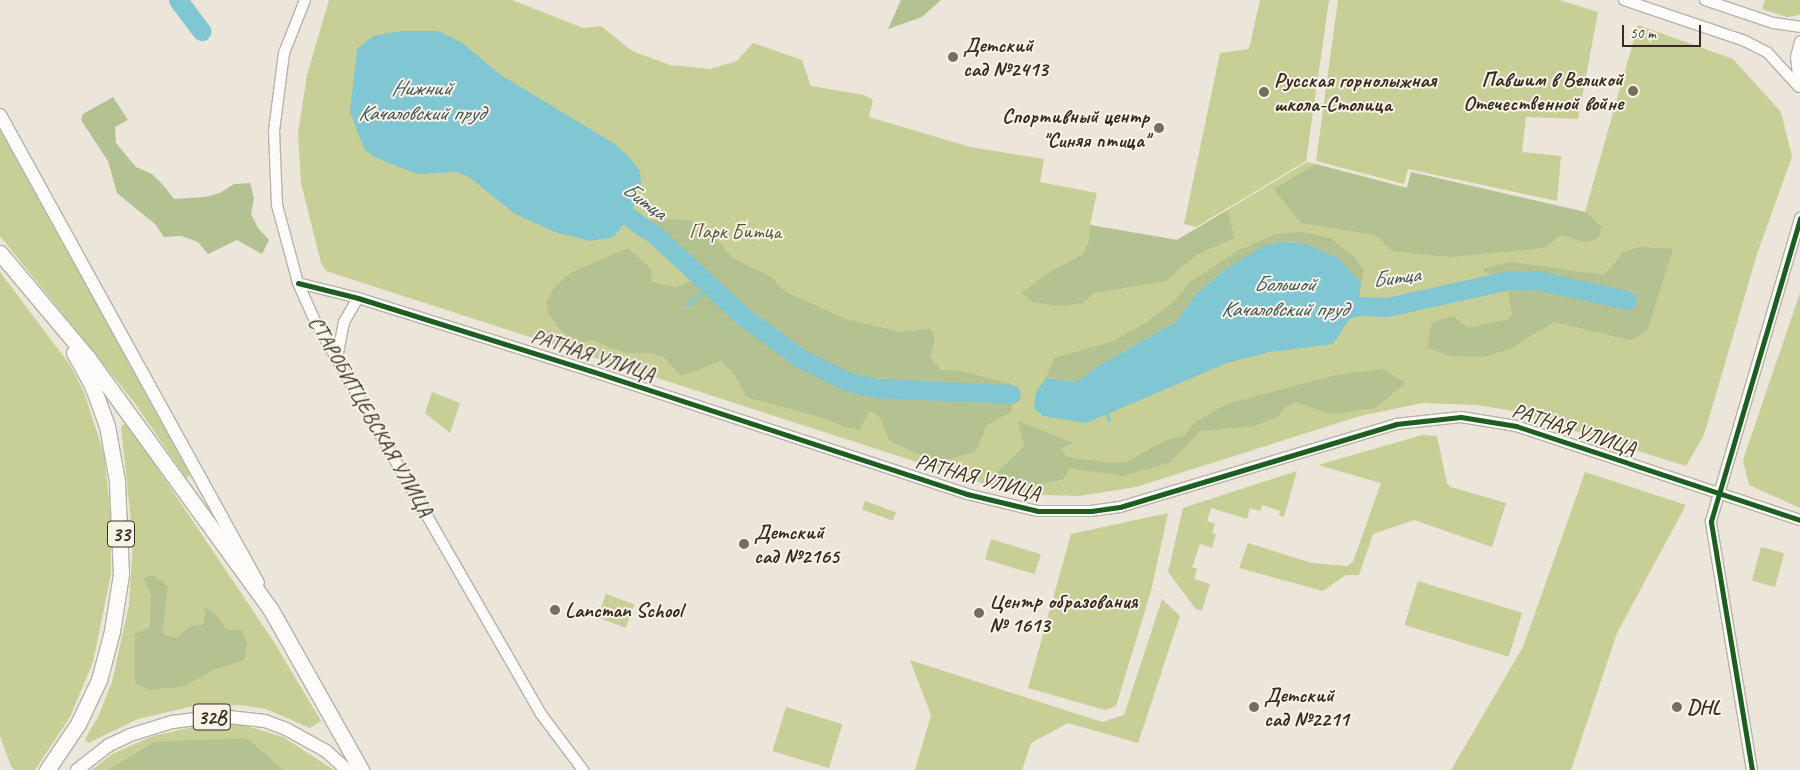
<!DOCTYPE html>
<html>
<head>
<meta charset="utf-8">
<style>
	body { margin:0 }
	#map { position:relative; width:1800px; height:770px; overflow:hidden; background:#ebe6d9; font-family:Caveat,sans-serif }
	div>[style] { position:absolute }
	.green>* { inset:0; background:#c7ce96; transform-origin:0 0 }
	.forest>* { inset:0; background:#b4c191 }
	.water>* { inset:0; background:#81c6d3 }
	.stream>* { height:3px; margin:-1.5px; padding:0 1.5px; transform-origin:1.5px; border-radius:1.5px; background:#81c6d3 }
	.river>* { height:19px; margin:-9.5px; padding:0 9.5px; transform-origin:9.5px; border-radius:9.5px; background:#81c6d3 }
	.roads { filter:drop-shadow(1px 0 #b7b2a9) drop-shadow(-1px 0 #b7b2a9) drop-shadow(0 1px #b7b2a9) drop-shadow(0 -1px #b7b2a9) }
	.minor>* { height:10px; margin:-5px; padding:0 5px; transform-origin:5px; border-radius:5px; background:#fcfbf9 }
	.major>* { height:12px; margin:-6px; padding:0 6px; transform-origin:6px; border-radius:6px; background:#fcfbf9 }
	.highway>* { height:15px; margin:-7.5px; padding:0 7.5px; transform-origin:7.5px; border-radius:7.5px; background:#fcfbf9 }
	.cycleway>* { height:5px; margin:-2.5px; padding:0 2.5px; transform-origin:2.5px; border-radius:2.5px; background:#1b5e20 }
	.dots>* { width:14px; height:14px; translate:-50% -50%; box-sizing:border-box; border:2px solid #f7f3e8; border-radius:50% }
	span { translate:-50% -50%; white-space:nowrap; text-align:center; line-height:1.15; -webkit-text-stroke:4px #f7f3e8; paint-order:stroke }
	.shield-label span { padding:1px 4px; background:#f7f3e8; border:1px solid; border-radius:4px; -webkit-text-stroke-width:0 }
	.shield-label { font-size:20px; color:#3b2a1e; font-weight:700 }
	.poi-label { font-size:21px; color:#3b2a1e; font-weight:700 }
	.left { translate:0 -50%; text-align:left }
	.right { translate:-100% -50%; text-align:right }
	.park-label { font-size:21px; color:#5c5632 }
	.street-label { font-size:21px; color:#3b2a1e }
	.water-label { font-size:22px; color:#425554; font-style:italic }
	.scale { position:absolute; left:1622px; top:25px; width:79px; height:22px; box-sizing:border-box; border:2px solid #3b2a1e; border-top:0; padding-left:6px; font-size:15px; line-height:18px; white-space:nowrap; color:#3b2a1e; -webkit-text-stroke:4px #f7f3e8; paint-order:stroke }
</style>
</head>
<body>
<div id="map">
	<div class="green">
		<div style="clip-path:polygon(329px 0,512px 0,583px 28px,601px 26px,632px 51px,670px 65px,710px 69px,737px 61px,753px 43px,802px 60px,811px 86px,864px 95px,873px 100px,869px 117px,970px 147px,1044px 159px,1040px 182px,1097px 193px,1090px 225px,1177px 240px,1307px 162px,1407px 188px,1411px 172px,1585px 212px,1638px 25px,1733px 59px,1781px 112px,1792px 157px,1757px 254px,1704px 435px,1686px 466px,1508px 410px,1477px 405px,1422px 403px,1360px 416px,1136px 487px,1079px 496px,1016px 494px,326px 271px,321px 263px,301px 183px,298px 133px,307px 75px)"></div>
		<div style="clip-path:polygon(1260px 0,1329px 0,1306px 161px,1196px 227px,1184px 224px,1220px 53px,1249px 49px)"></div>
		<div style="clip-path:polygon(1338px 0,1559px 0,1598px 12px,1578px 119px,1526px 117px,1522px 152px,1561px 156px,1557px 201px,1408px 169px,1404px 184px,1316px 161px)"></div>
		<div style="clip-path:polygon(1765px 0,1800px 0,1800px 15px,1787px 17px,1762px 9px)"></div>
		<div style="clip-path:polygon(0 130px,159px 416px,190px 475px,186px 478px,134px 402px,0 236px)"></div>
		<div style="clip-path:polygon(0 272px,70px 365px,84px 392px,104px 454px,111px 518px,111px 574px,93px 662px,70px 717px,35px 770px,14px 770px,11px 766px,0 736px)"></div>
		<div style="clip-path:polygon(1800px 293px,1800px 508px,1749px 485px,1743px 460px)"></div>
		<div style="clip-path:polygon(432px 392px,460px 403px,450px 433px,425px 413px)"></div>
		<div style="clip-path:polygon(127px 423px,274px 642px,321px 721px,310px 728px,266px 709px,241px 705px,189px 707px,138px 719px,88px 743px,85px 739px,98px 717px,112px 682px,129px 605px,133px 541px,121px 426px)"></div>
		<div style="clip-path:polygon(1422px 435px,1437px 436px,1447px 483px,1451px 487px,1506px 503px,1492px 547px,1414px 520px,1373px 534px,1359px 575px,1346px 575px,1323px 591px,1239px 568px,1248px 543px,1312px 563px,1347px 566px,1353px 562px,1381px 483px,1318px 465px)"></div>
		<div style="clip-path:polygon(1297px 471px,1284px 517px,1279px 515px,1280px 511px,1262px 505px,1260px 511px,1250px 508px,1247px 519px,1211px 508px,1207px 521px,1215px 524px,1212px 533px,1216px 534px,1212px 548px,1200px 544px,1192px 567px,1197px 569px,1194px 579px,1210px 584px,1202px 611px,1196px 609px,1168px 572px,1183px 508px)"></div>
		<div style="clip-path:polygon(1585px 472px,1686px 505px,1617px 633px,1571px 770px,1451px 770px,1523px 647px)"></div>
		<div style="left:865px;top:501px;width:33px;height:9px;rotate:20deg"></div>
		<div style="clip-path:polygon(1168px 513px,1151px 591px,1116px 706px,1105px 710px,1028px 688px,1071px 534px)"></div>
		<div style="left:991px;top:539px;width:52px;height:21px;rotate:17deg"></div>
		<div style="left:1761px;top:547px;width:24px;height:35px;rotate:15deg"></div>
		<div style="left:1418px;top:581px;width:109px;height:46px;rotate:17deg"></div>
		<div style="left:606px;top:594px;width:30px;height:25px;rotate:20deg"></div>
		<div style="clip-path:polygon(1162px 599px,1180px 616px,1138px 743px,1068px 723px,1031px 743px,1022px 770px,915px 770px,931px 715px,910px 660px,1102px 722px,1124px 715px)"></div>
		<div style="left:786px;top:707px;width:59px;height:46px;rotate:17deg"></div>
		<div style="clip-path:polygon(221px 725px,243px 725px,283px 737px,334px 770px,92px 770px,112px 754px,153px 736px,197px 726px)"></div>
	</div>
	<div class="forest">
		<div style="clip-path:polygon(901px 0,941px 0,922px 17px,888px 29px)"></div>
		<div style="clip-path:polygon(113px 97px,128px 120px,115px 127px,116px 143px,136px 167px,152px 174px,164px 186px,174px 199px,205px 197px,220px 193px,234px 184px,250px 183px,254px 198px,251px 214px,258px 228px,269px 240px,262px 254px,237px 240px,208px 254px,198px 242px,181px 236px,164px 237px,155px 224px,117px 193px,108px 161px,81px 120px,83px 114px)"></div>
		<div style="clip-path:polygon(1316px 164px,1407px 188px,1411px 172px,1585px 212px,1602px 227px,1598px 239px,1584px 242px,1562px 235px,1544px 248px,1450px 257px,1392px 251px,1376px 235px,1301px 223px,1274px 189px)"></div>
		<div style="clip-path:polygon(1228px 210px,1234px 238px,1198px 254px,1165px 281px,1094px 293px,1083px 303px,1059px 306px,1033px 302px,1021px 293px,1053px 270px,1082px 255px,1089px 241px,1090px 225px,1177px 240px)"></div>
		<div style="clip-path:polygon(678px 219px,702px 223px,734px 259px,770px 276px,784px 291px,845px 319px,900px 332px,930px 329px,935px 339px,930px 357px,941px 370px,961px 371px,1011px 384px,1015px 388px,1011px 412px,987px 425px,975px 452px,945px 460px,922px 456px,889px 440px,879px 416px,869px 411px,860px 430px,845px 427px,823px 418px,746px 397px,736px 376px,721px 361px,681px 376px,664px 357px,649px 353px,626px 353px,591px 340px,581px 343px,562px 332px,549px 315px,546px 302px,556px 285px,572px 272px,628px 248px,652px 270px,651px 281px,675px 288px,695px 279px,700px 271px,641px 220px)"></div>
		<div style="clip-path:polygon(1300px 232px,1330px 238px,1355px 257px,1364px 271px,1361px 283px,1338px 258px,1306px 244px,1282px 242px,1226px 269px,1197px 292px,1176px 322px,1100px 365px,1077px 382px,1046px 378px,1054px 358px,1114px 341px,1142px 325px,1174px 302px,1190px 282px,1235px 252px,1276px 234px)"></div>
		<div style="clip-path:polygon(1639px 247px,1673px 249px,1647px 331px,1630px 340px,1554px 322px,1511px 348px,1484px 357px,1451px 356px,1427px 348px,1432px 322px,1453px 316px,1468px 328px,1509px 319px,1512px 313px,1508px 290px,1482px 269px,1511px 262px,1604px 275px,1623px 253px)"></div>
		<div style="clip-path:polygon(1384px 369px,1405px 383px,1376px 408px,1331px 414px,1296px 402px,1285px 407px,1277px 417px,1254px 426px,1200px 431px,1169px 463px,1123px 476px,1070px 468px,1064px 479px,1038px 485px,988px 480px,1024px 447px,1018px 421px,1073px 443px,1061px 448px,1067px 457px,1109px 463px,1127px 462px,1164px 441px,1184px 436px,1195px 422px,1227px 404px,1336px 375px)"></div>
		<div style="clip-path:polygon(152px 574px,168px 587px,162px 634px,177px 638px,189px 627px,204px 624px,205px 608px,218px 617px,226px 630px,242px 630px,247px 645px,244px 660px,213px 670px,185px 686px,150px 690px,135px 683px,135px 634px,150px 627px,151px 594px,144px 579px)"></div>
		<div style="clip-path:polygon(246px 738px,284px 770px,108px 770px,154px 742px)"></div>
	</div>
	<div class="water">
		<div style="clip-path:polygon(400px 31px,438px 31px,461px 42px,502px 76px,615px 144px,629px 157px,640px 171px,641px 185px,630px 215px,614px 237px,590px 241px,555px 232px,515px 214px,469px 177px,457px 172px,417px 174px,374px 157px,364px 149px,350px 112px,357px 49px,373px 36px)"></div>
		<div style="clip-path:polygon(1282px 242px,1306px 244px,1338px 258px,1361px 283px,1358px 306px,1333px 344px,1269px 352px,1227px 363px,1086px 423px,1043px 416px,1034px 408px,1036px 392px,1046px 378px,1077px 382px,1100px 365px,1176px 322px,1197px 293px,1226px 269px,1263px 246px)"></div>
	</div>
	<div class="stream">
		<div style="left:686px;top:305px;width:31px;rotate:-37deg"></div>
		<div style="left:1107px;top:414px;width:6px;rotate:72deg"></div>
	</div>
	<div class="river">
		<div style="left:178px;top:0;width:39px;rotate:53deg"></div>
		<div style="left:607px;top:202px;width:58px;rotate:34.5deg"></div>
		<div style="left:655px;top:235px;width:121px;rotate:42.7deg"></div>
		<div style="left:744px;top:317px;width:69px;rotate:36.2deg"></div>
		<div style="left:800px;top:358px;width:55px;rotate:26.1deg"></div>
		<div style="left:849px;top:382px;width:30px;rotate:12deg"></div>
		<div style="left:878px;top:388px;width:133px;rotate:2.6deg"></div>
		<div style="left:1334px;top:312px;width:25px;rotate:-14deg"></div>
		<div style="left:1358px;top:306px;width:29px;rotate:2deg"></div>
		<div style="left:1387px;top:307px;width:125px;rotate:-12.5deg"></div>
		<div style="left:1509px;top:280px;width:32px;rotate:2deg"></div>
		<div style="left:1541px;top:281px;width:88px;rotate:12.5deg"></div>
	</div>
	<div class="roads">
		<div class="minor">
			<div style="left:305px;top:0;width:57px;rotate:111.6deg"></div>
			<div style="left:284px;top:53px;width:79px;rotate:97.3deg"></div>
			<div style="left:274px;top:131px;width:74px;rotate:87.7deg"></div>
			<div style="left:277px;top:205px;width:81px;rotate:74.9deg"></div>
			<div style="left:298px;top:283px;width:42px;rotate:65.9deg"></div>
			<div style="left:315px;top:321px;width:453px;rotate:60.1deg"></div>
			<div style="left:541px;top:714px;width:70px;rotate:53.1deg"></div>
			<div style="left:1624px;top:0;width:128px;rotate:18.7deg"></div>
			<div style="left:1745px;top:41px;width:25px;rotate:27deg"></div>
			<div style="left:1767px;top:52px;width:47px;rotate:47.6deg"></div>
			<div style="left:1705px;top:0;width:72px;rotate:18.7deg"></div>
			<div style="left:1773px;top:23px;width:27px;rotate:8deg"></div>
			<div style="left:1799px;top:85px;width:28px;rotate:-96deg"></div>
			<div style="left:1796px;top:57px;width:16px;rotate:-75deg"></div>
			<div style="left:298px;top:283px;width:62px;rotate:14deg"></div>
			<div style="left:358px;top:298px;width:244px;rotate:17.4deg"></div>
			<div style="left:591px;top:371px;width:396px;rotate:18.1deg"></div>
			<div style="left:967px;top:494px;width:73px;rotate:13.5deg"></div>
			<div style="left:1038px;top:511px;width:53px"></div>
			<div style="left:1091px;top:511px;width:29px;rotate:-8deg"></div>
			<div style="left:1120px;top:507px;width:288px;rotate:-16.7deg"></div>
			<div style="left:1396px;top:424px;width:65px;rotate:-6.1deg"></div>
			<div style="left:1461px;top:417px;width:56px;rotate:9.3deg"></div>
			<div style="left:1516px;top:426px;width:299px;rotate:18.3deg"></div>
			<div style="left:337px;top:358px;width:37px;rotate:-79deg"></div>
			<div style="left:344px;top:322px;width:28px;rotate:-60deg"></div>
			<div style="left:1752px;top:770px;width:252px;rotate:-99.4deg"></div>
			<div style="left:1711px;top:521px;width:316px;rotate:-73.6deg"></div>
		</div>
		<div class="major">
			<div style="left:0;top:115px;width:534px;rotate:61.13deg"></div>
			<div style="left:77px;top:770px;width:41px;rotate:-38deg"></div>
			<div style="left:109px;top:745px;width:23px;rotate:-25deg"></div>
			<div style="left:130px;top:735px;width:44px;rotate:-17.2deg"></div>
			<div style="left:172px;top:722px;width:48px;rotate:-7.1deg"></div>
			<div style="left:220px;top:716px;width:45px;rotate:6.3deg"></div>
			<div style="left:265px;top:721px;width:25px;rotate:21deg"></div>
			<div style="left:288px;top:730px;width:43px;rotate:28.9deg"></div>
			<div style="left:326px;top:751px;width:28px;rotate:42deg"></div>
		</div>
		<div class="highway">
			<div style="left:0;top:253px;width:137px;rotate:50deg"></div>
			<div style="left:88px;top:358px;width:311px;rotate:54deg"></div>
			<div style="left:271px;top:610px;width:184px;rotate:60.6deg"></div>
			<div style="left:47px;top:770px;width:55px;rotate:-56deg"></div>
			<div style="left:78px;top:724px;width:49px;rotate:-64.5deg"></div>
			<div style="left:99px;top:680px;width:51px;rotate:-75.1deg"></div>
			<div style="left:112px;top:631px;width:58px;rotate:-81deg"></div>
			<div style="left:121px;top:574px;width:93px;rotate:-92.5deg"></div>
			<div style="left:117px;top:481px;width:56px;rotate:-100.3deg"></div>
			<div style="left:107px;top:426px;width:44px;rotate:-110.1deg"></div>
			<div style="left:92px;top:385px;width:37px;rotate:-119deg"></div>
		</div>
	</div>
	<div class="cycleway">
		<div style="left:298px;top:283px;width:62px;rotate:14deg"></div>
		<div style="left:358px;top:298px;width:244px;rotate:17.4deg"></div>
		<div style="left:591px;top:371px;width:396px;rotate:18.1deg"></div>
		<div style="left:967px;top:494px;width:73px;rotate:13.5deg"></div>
		<div style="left:1038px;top:511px;width:53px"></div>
		<div style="left:1091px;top:511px;width:29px;rotate:-8deg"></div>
		<div style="left:1120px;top:507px;width:288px;rotate:-16.7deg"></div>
		<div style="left:1396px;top:424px;width:65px;rotate:-6.1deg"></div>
		<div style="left:1461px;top:417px;width:56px;rotate:9.3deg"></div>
		<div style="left:1516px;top:426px;width:299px;rotate:18.3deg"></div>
		<div style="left:1752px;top:770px;width:252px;rotate:-99.4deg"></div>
		<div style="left:1711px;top:521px;width:316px;rotate:-73.6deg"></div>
	</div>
	<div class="dots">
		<div style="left:953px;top:57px;background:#796c5f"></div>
		<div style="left:1633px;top:91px;background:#796c5f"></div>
		<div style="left:1264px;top:92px;background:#796c5f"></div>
		<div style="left:1159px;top:128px;background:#796c5f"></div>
		<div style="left:744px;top:544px;background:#796c5f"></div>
		<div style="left:555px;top:610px;background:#796c5f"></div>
		<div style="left:979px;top:613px;background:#796c5f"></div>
		<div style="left:1254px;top:707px;background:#796c5f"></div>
		<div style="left:1677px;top:707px;background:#796c5f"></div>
	</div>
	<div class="shield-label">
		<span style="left:121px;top:534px">33</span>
		<span style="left:212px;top:717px">32B</span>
	</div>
	<div class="poi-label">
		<span class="left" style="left:963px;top:57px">Детский<br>сад №2413</span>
		<span class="right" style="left:1623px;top:91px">Павшим в Великой<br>Отечественной войне</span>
		<span class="left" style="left:1274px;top:92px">Русская горнолыжная<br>школа-Столица</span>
		<span class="right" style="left:1149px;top:128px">Спортивный центр<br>"Синяя птица"</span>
		<span class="left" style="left:754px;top:544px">Детский<br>сад №2165</span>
		<span class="left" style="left:989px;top:613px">Центр образования<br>№ 1613</span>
		<span class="left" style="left:565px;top:610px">Lancman School</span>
		<span class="left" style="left:1264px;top:707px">Детский<br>сад №2211</span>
		<span class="left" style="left:1687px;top:707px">DHL</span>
	</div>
	<div class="park-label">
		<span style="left:735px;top:231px">Парк Битца</span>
	</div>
	<div class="street-label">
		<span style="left:593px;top:355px;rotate:18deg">РАТНАЯ УЛИЦА</span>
		<span style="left:371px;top:416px;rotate:60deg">СТАРОБИТЦЕВСКАЯ УЛИЦА</span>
		<span style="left:1574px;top:429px;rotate:18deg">РАТНАЯ УЛИЦА</span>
		<span style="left:978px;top:477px;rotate:15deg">РАТНАЯ УЛИЦА</span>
	</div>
	<div class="water-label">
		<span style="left:421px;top:101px">Нижний<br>Качаловский пруд</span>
		<span style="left:644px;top:201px;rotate:36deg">Битца</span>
		<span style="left:1396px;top:278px;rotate:-8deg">Битца</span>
		<span style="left:1284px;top:297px">Большой<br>Качаловский пруд</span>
	</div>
	<div class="scale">50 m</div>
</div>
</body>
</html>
